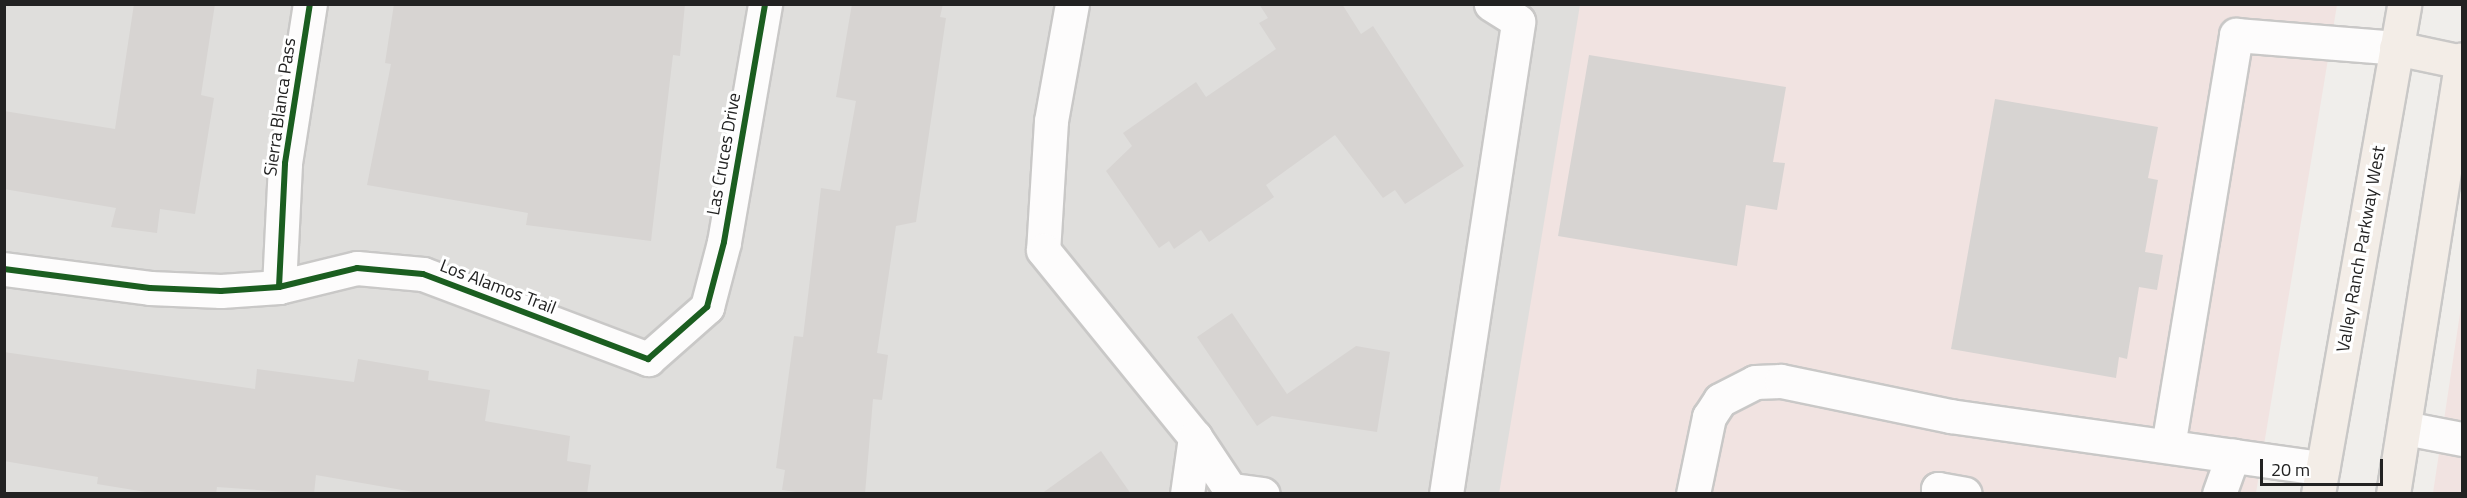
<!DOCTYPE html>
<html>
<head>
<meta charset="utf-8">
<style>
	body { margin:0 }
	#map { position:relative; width:2467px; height:498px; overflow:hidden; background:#f0eeeb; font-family:"Titillium Web",sans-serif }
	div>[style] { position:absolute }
	.residential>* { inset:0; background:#dfdedc; transform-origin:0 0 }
	.commercial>* { inset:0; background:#f1e3e1 }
	.building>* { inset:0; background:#d7d4d2 }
	.roads { filter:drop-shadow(2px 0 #c9c8c7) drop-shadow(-2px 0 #c9c8c7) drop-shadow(0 2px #c9c8c7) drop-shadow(0 -2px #c9c8c7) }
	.minor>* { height:33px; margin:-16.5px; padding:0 16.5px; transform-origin:16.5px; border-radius:16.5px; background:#fdfcfc }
	.major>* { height:33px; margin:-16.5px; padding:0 16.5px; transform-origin:16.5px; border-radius:16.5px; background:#f3ede7 }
	.cycleway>* { height:6px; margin:-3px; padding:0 3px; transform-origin:3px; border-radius:3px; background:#1b5e20 }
	span { translate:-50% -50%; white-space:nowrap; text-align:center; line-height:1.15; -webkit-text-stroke:6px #fff; paint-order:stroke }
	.street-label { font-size:18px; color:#222 }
	.frame { position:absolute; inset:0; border:6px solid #222; pointer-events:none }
	.scale { position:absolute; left:2260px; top:459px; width:123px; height:27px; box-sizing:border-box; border:3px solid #222; border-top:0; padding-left:8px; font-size:18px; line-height:21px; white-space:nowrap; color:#222; -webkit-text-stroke:4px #fff; paint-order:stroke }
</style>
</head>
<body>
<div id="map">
	<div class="residential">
		<div style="left:4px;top:5px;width:1576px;height:488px"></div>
	</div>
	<div class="commercial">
		<div style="clip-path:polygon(1580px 5px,2337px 5px,2256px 493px,1499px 494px)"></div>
		<div style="clip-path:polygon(2462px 300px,2462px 493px,2433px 493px)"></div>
	</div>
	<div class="building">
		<div style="clip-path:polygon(134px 4px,215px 4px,201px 95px,214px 98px,195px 214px,160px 209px,157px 233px,111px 227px,116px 208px,4px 189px,4px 111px,115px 129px)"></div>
		<div style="clip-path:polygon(394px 4px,685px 4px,680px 56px,673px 55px,651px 241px,526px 225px,528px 213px,367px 185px,391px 64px,385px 63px)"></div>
		<div style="clip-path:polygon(852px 4px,943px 4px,940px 17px,946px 18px,916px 222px,896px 226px,877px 353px,888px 355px,882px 400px,873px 399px,865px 494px,810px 494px,782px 490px,785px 470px,776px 468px,794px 336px,803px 337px,821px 188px,840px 191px,856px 101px,836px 97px)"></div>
		<div style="clip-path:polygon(1259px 4px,1342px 4px,1361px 34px,1373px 26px,1464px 166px,1405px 204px,1395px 190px,1383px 198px,1335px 135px,1266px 185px,1274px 197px,1209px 242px,1201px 230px,1174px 249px,1169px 241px,1159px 248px,1106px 171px,1132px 146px,1123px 133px,1196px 82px,1206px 97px,1276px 49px,1259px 23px,1268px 18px)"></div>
		<div style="clip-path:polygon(1589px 55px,1786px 87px,1773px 162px,1785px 163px,1777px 210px,1746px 205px,1737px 266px,1558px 236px)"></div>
		<div style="clip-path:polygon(1995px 99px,2158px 127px,2148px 178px,2158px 180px,2145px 252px,2163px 255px,2157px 290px,2139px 287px,2127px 359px,2119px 357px,2116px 378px,1951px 349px)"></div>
		<div style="clip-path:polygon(1232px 313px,1287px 394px,1356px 346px,1390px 352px,1377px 432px,1272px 416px,1257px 426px,1197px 337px)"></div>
		<div style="clip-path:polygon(4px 352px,255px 389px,257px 369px,354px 382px,358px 359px,429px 371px,428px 380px,490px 390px,485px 421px,570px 436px,567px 461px,591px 465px,587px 494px,425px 494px,316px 475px,314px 494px,217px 487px,216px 494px,158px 494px,97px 484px,98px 477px,4px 461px)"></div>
		<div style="clip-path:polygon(1101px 451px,1131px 494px,1041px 494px)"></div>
	</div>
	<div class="roads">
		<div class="minor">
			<div style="left:1072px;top:4px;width:119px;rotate:100.2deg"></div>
			<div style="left:1051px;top:121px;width:129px;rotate:93.5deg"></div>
			<div style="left:1043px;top:250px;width:241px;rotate:50.9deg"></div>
			<div style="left:1195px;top:437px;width:69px;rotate:56.3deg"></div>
			<div style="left:4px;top:269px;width:147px;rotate:7.4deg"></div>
			<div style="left:150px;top:288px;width:71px;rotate:2.4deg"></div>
			<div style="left:221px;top:291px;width:58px;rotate:-3.9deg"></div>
			<div style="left:279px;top:287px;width:80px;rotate:-13.7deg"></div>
			<div style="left:357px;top:268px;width:66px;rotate:5.2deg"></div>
			<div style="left:423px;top:274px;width:241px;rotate:20.7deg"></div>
			<div style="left:648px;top:359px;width:79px;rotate:-41.4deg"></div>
			<div style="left:707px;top:307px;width:67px;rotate:-75.3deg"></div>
			<div style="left:724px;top:242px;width:242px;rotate:-80.2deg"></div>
			<div style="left:279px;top:287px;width:124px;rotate:-87.2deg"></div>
			<div style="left:285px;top:163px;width:161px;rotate:-81.1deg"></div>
			<div style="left:2405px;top:428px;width:58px;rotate:10.9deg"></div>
			<div style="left:2168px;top:446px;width:417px;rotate:-80.6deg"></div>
			<div style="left:2236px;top:35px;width:161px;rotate:4.6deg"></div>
			<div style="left:1233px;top:490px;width:30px;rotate:8deg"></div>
			<div style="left:1187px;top:494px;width:58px;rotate:-82deg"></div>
			<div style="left:1446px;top:494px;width:478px;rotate:-81.3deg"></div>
			<div style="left:1518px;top:21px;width:32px;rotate:-148deg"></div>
			<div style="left:1693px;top:494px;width:79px;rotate:-78.3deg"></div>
			<div style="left:1709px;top:417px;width:20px;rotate:-57deg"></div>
			<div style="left:1720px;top:400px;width:39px;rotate:-27deg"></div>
			<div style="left:1755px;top:382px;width:26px;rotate:-2deg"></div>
			<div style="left:1781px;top:381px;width:173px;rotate:11.7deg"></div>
			<div style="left:1950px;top:416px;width:376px;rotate:8deg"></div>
			<div style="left:1938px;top:494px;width:5px;rotate:-90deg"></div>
			<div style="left:1938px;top:489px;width:27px;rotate:10deg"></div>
			<div style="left:2219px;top:494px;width:41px;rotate:-70.3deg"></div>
		</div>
		<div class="major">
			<div style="left:2396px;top:48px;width:67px;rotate:12deg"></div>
			<div style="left:2318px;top:494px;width:497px;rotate:-80deg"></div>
			<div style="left:2393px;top:494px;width:440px;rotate:-81deg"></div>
		</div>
	</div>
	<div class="cycleway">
		<div style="left:4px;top:269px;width:147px;rotate:7.4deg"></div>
		<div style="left:150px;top:288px;width:71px;rotate:2.4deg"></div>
		<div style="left:221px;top:291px;width:58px;rotate:-3.9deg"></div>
		<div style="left:279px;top:287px;width:80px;rotate:-13.7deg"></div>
		<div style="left:357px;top:268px;width:66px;rotate:5.2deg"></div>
		<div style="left:423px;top:274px;width:241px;rotate:20.7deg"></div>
		<div style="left:648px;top:359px;width:79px;rotate:-41.4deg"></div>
		<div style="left:707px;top:307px;width:67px;rotate:-75.3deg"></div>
		<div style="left:724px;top:242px;width:242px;rotate:-80.2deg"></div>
		<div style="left:279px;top:287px;width:124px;rotate:-87.2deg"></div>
		<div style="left:285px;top:163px;width:161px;rotate:-81.1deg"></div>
	</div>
	<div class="street-label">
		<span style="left:280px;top:107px;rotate:-82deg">Sierra Blanca Pass</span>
		<span style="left:724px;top:154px;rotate:-80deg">Las Cruces Drive</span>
		<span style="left:2361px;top:249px;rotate:-80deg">Valley Ranch Parkway West</span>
		<span style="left:498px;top:287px;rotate:21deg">Los Alamos Trail</span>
	</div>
	<div class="frame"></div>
	<div class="scale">20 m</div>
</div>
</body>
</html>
